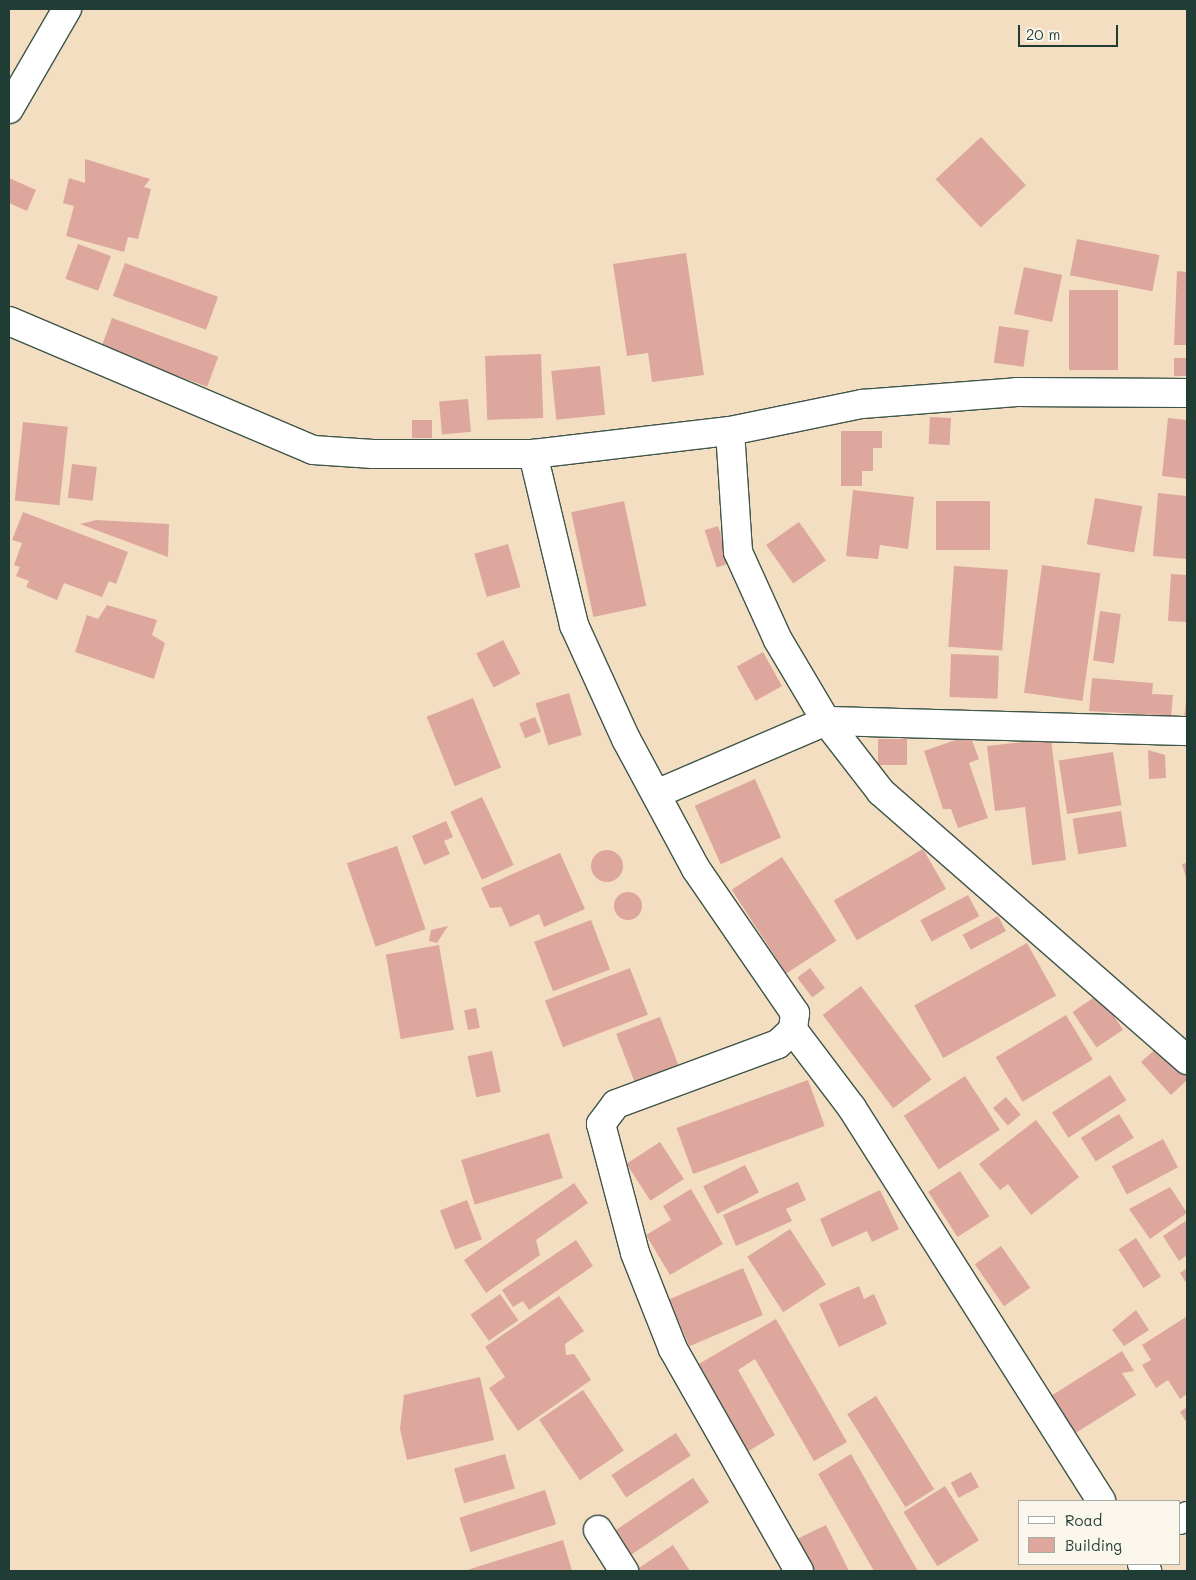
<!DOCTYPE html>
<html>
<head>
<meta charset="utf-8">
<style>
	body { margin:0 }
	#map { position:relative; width:1196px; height:1580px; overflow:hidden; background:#f3dec2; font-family:Mali,sans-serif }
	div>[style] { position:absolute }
	.building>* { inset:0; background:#dda79e; transform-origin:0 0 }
	.round { border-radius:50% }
	.roads { filter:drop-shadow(1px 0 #3f5549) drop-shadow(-1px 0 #3f5549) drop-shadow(0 1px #3f5549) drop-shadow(0 -1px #3f5549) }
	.street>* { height:28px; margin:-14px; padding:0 14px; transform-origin:14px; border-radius:14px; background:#fff }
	span { translate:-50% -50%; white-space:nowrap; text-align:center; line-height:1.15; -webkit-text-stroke:4px #fbf7ec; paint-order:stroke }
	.frame { position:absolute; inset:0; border:10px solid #1f3d34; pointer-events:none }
	.legend { position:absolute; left:1018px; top:1500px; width:162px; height:65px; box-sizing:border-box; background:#fbf7ec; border:1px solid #a3ada2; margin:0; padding:6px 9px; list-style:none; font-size:15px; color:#1f3d34 }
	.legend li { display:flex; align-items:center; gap:10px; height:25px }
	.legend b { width:25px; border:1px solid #a3ada2 }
	.scale { position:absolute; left:1018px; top:25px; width:100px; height:22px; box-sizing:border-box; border:2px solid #1f3d34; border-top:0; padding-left:6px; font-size:15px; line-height:18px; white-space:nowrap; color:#1f3d34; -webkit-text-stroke:4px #fbf7ec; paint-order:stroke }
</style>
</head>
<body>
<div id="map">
	<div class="building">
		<div style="left:981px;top:137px;width:66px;height:62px;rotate:47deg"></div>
		<div style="clip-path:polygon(85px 159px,150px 179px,144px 187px,151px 189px,138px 239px,128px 237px,124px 252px,66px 236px,74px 206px,63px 203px,69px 178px,85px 183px)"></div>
		<div style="clip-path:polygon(9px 178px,36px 190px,27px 211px,9px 203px)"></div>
		<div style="left:1077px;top:239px;width:84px;height:37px;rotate:11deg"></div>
		<div style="left:78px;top:244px;width:35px;height:37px;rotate:20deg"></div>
		<div style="clip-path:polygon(686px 253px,704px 375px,652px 382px,648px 353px,627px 356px,613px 264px)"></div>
		<div style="left:125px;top:263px;width:99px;height:35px;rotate:20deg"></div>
		<div style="left:1024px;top:267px;width:39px;height:48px;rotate:12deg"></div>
		<div style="clip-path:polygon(1177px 271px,1187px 272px,1187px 345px,1174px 345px)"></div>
		<div style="left:1069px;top:290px;width:49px;height:80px"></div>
		<div style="left:112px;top:318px;width:113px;height:32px;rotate:20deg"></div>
		<div style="left:999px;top:326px;width:30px;height:37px;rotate:8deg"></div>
		<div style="left:541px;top:354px;width:64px;height:56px;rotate:88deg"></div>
		<div style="left:1174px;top:358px;width:13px;height:18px"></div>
		<div style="left:600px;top:366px;width:49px;height:49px;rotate:84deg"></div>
		<div style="left:468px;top:399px;width:33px;height:29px;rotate:85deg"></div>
		<div style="left:930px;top:417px;width:21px;height:27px;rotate:3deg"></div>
		<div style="clip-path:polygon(1168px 418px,1187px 420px,1187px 479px,1162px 476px)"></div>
		<div style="left:412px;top:420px;width:20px;height:18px"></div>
		<div style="left:23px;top:422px;width:45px;height:79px;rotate:6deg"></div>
		<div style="clip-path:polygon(841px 431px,882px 431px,882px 448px,873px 448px,873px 471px,862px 471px,862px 486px,841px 486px)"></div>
		<div style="left:72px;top:464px;width:25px;height:34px;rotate:7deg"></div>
		<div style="clip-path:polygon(853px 490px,914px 497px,908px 549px,880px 545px,878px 559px,846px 556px)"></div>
		<div style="clip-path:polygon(1158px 493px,1187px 496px,1187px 559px,1153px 556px)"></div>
		<div style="left:1095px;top:498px;width:48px;height:47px;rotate:10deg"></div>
		<div style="left:624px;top:501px;width:107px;height:54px;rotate:78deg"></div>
		<div style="left:936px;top:501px;width:54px;height:49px"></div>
		<div style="clip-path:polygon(23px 512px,128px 552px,116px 584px,109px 581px,102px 597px,64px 583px,57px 600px,26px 587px,29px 581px,16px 576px,20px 567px,14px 565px,22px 543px,12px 540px)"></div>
		<div style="clip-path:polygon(96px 520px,169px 524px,168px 557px,80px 524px)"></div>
		<div style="left:799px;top:522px;width:47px;height:40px;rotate:55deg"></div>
		<div style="left:718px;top:526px;width:39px;height:14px;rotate:72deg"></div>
		<div style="left:508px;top:544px;width:45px;height:35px;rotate:74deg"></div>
		<div style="left:1042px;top:565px;width:59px;height:129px;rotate:8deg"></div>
		<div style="left:954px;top:566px;width:54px;height:81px;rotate:4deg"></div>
		<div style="clip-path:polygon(1171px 574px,1187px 575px,1187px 622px,1168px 621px)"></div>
		<div style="clip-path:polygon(107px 605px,157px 620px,152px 635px,165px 643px,154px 679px,75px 652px,87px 615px,98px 619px)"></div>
		<div style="left:1100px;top:611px;width:21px;height:50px;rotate:8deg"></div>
		<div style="left:503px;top:640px;width:38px;height:30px;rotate:63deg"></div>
		<div style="left:763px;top:652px;width:39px;height:30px;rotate:61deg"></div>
		<div style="left:951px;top:654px;width:48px;height:43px;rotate:2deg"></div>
		<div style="clip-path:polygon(1092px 678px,1153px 683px,1152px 694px,1173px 695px,1171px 716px,1089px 711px)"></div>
		<div style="left:569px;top:693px;width:44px;height:35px;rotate:73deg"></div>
		<div style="clip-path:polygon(1187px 695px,1187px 719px,1184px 718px)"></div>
		<div style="left:473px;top:698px;width:75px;height:50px;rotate:68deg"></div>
		<div style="left:535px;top:717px;width:16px;height:17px;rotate:68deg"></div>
		<div style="clip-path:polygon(970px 735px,979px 759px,969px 763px,988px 818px,958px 828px,951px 809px,943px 809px,924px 751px)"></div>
		<div style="left:878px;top:739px;width:29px;height:26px"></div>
		<div style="clip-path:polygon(1051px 739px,1066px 860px,1032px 865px,1025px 807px,995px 811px,987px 746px)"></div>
		<div style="clip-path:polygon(1148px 750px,1165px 755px,1166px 778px,1149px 779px)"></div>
		<div style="left:1113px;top:752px;width:54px;height:55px;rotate:81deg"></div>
		<div style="left:755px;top:779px;width:64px;height:66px;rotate:66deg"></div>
		<div style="left:482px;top:797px;width:75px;height:35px;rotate:65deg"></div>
		<div style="left:1121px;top:811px;width:36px;height:49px;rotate:81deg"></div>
		<div style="clip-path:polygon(446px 821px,453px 837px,444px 841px,450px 854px,424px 865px,412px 836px)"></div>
		<div style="left:397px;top:846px;width:88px;height:53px;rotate:71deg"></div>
		<div style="left:923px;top:849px;width:46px;height:103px;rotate:60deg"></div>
		<div class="round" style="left:591px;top:850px;width:32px;height:32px"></div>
		<div style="clip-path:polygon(560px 853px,585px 909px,544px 927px,539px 914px,510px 927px,501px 907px,490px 908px,481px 888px)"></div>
		<div style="left:782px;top:857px;width:100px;height:60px;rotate:57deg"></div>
		<div style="clip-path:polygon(1187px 863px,1187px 881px,1182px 864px)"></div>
		<div class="round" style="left:614px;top:892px;width:28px;height:28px"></div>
		<div style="left:968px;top:895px;width:24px;height:54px;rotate:62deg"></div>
		<div style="left:998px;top:916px;width:17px;height:40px;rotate:62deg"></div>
		<div style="left:591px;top:920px;width:53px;height:61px;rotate:69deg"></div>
		<div style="clip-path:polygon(448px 926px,437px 943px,429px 941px,431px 930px)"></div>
		<div style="left:1027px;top:943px;width:60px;height:129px;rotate:61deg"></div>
		<div style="left:439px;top:945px;width:86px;height:54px;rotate:80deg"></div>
		<div style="left:630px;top:968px;width:50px;height:91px;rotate:69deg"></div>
		<div style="left:810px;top:968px;width:25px;height:16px;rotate:53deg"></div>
		<div style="left:861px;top:986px;width:117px;height:48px;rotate:53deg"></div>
		<div style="left:1099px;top:994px;width:43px;height:32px;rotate:56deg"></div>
		<div style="left:476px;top:1008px;width:20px;height:12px;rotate:79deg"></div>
		<div style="left:1066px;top:1015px;width:52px;height:82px;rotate:59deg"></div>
		<div style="left:660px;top:1017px;width:53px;height:47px;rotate:69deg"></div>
		<div style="clip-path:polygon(1161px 1044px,1187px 1073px,1187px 1080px,1171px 1095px,1141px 1062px)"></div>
		<div style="left:492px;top:1051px;width:42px;height:25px;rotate:78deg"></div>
		<div style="left:1110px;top:1075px;width:30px;height:69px;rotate:57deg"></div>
		<div style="left:965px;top:1076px;width:64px;height:73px;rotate:57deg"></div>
		<div style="left:808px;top:1080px;width:49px;height:140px;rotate:70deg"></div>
		<div style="left:1006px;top:1097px;width:23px;height:17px;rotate:50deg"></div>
		<div style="left:1119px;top:1114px;width:28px;height:45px;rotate:58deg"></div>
		<div style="clip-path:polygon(1036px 1120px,1079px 1177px,1031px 1215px,1008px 1184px,1000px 1190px,979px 1164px)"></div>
		<div style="left:549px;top:1133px;width:47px;height:92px;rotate:73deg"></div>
		<div style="left:1163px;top:1139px;width:32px;height:58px;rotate:62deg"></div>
		<div style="left:660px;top:1142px;width:44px;height:40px;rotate:57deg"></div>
		<div style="left:745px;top:1165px;width:31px;height:47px;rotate:63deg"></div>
		<div style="left:960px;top:1171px;width:54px;height:38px;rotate:57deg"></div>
		<div style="clip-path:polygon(798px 1182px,806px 1200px,786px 1209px,792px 1221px,736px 1246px,723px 1215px)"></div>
		<div style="clip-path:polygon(574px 1183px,588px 1203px,536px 1240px,540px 1255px,486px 1293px,464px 1260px)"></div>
		<div style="clip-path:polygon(1170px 1187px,1187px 1213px,1150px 1239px,1129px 1209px)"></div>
		<div style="clip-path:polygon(691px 1189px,723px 1244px,670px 1275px,646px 1235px,671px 1220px,663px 1206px)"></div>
		<div style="clip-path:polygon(880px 1190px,899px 1229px,872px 1242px,867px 1231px,832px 1247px,820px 1219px)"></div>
		<div style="left:467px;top:1200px;width:42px;height:29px;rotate:69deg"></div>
		<div style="clip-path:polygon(1187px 1220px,1187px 1255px,1179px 1261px,1163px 1236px)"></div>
		<div style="left:790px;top:1229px;width:66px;height:51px;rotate:57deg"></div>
		<div style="left:1136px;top:1238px;width:46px;height:21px;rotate:57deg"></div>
		<div style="clip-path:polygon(576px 1240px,593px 1266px,529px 1310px,523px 1301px,513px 1307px,502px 1290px)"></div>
		<div style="left:1001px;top:1246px;width:51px;height:32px;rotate:55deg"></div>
		<div style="left:743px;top:1268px;width:51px;height:80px;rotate:67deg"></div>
		<div style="clip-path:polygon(1187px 1268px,1187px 1284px,1180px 1273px)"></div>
		<div style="clip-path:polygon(859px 1286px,864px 1299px,874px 1294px,887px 1324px,839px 1347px,819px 1304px)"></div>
		<div style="left:500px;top:1294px;width:32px;height:36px;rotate:55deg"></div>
		<div style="clip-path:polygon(559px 1296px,584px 1331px,565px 1344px,566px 1355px,574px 1354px,591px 1380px,518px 1431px,489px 1388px,505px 1377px,485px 1347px)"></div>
		<div style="clip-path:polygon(1136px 1310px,1149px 1330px,1124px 1346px,1112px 1330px)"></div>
		<div style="clip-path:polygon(1186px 1317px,1187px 1394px,1180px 1399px,1168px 1380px,1156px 1388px,1142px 1365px,1151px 1360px,1142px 1345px)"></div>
		<div style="clip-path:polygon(776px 1319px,847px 1442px,814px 1461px,755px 1359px,738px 1370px,775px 1435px,747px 1452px,697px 1365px)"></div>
		<div style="clip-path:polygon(1122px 1351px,1134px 1371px,1122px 1373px,1136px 1395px,1074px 1434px,1051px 1396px)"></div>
		<div style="clip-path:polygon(480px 1377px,494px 1440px,407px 1460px,400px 1429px,404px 1395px)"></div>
		<div style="left:583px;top:1390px;width:73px;height:53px;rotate:56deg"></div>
		<div style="left:876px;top:1396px;width:110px;height:34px;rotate:58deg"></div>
		<div style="clip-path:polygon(1187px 1407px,1187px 1423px,1180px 1412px)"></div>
		<div style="left:676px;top:1433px;width:27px;height:77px;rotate:57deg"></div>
		<div style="left:505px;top:1454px;width:36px;height:53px;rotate:74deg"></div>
		<div style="clip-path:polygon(851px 1454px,904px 1547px,918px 1571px,874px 1571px,818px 1474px)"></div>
		<div style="left:971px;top:1472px;width:17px;height:23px;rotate:62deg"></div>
		<div style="left:693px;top:1478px;width:29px;height:96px;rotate:56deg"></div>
		<div style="left:945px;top:1486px;width:64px;height:49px;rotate:58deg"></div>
		<div style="left:545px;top:1490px;width:36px;height:90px;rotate:72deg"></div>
		<div style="clip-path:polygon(826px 1525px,849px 1571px,813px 1571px,797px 1539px)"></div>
		<div style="clip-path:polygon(563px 1540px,572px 1571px,464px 1571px)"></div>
		<div style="clip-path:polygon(673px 1545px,690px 1571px,637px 1571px,636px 1570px)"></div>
	</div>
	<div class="roads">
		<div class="street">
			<div style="left:9px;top:109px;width:116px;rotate:-59.9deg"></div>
			<div style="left:9px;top:321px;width:330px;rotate:23deg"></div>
			<div style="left:313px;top:450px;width:60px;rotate:3.8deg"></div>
			<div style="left:373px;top:454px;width:160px"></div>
			<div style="left:533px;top:454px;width:198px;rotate:-6.7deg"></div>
			<div style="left:730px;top:431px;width:135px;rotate:-11.6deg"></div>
			<div style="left:862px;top:404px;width:155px;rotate:-4.4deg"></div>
			<div style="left:1017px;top:392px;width:170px;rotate:0.3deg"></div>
			<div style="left:730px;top:431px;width:121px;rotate:86.2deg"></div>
			<div style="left:738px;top:552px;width:97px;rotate:65.6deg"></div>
			<div style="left:778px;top:640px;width:94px;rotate:59.3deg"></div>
			<div style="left:826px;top:721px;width:90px;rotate:52.2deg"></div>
			<div style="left:881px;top:792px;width:407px;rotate:41.2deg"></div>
			<div style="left:533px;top:454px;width:176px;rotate:76.5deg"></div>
			<div style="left:574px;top:625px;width:125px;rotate:65.5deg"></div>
			<div style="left:626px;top:739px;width:148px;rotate:61.7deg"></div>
			<div style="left:696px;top:869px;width:175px;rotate:55.5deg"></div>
			<div style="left:795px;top:1013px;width:17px;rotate:97deg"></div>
			<div style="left:793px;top:1030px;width:98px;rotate:52.9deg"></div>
			<div style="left:852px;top:1108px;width:465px;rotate:57.6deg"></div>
			<div style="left:656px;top:794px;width:185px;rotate:-23.2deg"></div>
			<div style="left:826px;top:721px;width:361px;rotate:1.6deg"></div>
			<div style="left:793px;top:1030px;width:21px;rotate:137deg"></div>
			<div style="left:778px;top:1044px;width:173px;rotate:159.7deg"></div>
			<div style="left:616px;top:1104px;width:25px;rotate:127deg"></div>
			<div style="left:601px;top:1124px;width:133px;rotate:75.2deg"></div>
			<div style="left:635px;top:1253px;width:103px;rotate:68.4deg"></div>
			<div style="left:673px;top:1349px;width:255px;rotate:60.4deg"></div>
			<div style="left:1180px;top:1520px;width:8px;rotate:-30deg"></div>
			<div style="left:598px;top:1530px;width:49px;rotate:57.6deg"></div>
			<div style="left:1142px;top:1564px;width:9px;rotate:54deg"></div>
		</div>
	</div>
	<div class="frame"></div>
	<ul class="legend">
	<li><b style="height:6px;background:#fff"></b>Road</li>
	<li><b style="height:14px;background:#dda79e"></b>Building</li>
	</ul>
	<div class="scale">20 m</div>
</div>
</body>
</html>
